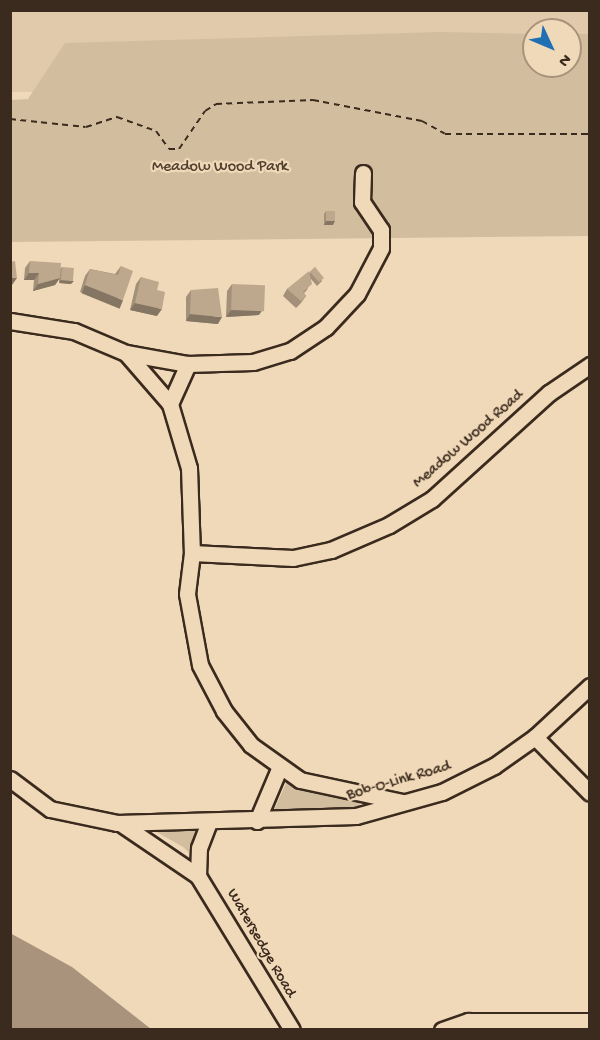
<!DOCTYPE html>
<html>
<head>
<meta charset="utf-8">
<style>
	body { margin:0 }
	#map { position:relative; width:600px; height:1040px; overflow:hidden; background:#f0d9b8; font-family:"Gochi Hand",sans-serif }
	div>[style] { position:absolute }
	.built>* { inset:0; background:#e1caab }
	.green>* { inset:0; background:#d2bd9f }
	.water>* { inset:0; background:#a9937c }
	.path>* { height:2px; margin-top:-1px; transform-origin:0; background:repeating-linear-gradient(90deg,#3b2a1e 0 6px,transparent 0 10.5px) }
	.roads { filter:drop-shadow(2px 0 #3b2a1e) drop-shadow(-2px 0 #3b2a1e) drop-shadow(0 2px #3b2a1e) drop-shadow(0 -2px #3b2a1e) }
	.minor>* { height:15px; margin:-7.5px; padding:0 7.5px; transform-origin:7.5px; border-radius:7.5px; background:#f0d9b8 }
	.wall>* { inset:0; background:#a39079 }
	.shaded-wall>* { inset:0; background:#857663; transform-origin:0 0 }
	.building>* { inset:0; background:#bea88d; transform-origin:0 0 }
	span { translate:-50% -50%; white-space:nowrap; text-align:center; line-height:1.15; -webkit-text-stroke:4.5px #f0d9b8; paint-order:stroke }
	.park-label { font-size:16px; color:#524031 }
	.street-label { font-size:16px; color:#3b2a1e }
	.frame { position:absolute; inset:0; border:12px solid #3b2a1e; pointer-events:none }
	.north { position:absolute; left:522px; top:18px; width:60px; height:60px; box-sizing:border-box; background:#f0d9b8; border:2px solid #a8937a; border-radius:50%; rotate:134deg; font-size:16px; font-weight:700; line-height:24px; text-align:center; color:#3b2a1e }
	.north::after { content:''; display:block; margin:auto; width:21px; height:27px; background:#1f6fb2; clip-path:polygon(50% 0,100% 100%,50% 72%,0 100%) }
</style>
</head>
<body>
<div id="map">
	<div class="built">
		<div style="clip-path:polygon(evenodd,10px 11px,589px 11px,589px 91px,11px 92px,10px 11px,534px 30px,570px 30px,570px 66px,534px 66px,534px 30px)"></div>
	</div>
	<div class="green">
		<div style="clip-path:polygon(441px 32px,534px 34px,534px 66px,570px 66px,570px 34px,589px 34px,589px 236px,11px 242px,10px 100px,28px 99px,65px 43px)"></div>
		<div style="clip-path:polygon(287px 781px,306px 789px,362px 801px,357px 808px,271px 817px)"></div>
		<div style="clip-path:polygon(148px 827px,198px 828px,192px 855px,183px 847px)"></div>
	</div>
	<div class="water">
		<div style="clip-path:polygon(10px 933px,72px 967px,151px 1029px,11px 1029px)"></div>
	</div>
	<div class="path">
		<div style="left:10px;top:119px;width:76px;rotate:6deg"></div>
		<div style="left:86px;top:127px;width:33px;rotate:-18deg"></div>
		<div style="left:117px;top:117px;width:41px;rotate:19.7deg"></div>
		<div style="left:156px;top:131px;width:22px;rotate:54deg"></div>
		<div style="left:169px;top:149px;width:10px"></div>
		<div style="left:179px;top:149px;width:46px;rotate:-55.6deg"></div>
		<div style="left:205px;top:111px;width:13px;rotate:-32deg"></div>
		<div style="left:216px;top:104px;width:97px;rotate:-2.4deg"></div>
		<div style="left:313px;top:100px;width:111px;rotate:10.9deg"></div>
		<div style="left:422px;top:121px;width:26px;rotate:29deg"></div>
		<div style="left:445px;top:134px;width:145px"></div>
	</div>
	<div class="roads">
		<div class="minor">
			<div style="left:10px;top:321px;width:65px;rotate:8.9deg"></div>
			<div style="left:74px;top:331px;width:56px;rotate:22.9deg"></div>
			<div style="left:126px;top:353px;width:67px;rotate:49.2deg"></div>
			<div style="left:170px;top:404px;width:67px;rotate:73.5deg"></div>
			<div style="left:189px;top:468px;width:85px;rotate:88deg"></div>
			<div style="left:192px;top:553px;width:41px;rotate:97deg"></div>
			<div style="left:187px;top:594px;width:72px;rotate:79.6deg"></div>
			<div style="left:200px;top:665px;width:52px;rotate:62.4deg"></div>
			<div style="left:224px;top:711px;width:43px;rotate:51.5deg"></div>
			<div style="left:251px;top:745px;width:60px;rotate:35.5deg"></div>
			<div style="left:300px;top:780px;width:105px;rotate:12.1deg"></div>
			<div style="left:126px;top:353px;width:63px;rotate:10.1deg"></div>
			<div style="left:188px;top:364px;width:65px;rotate:-1.8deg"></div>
			<div style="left:253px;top:362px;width:39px;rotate:-17deg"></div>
			<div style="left:290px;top:351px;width:43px;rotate:-33.7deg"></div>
			<div style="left:326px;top:327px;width:45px;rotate:-46.8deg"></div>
			<div style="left:357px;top:294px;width:52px;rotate:-62.4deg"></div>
			<div style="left:381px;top:248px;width:18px;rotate:-90deg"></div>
			<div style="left:381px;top:230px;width:34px;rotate:-124deg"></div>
			<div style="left:362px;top:202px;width:29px;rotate:-88deg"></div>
			<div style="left:170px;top:404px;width:44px;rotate:-65.8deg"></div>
			<div style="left:192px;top:553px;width:101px;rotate:2.8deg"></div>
			<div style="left:293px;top:558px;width:39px;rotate:-12deg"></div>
			<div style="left:331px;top:550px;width:63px;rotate:-23.3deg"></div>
			<div style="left:389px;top:525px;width:50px;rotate:-31.2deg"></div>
			<div style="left:432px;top:499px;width:158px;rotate:-42.2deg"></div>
			<div style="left:549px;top:393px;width:50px;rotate:-34.3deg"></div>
			<div style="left:535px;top:737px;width:78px;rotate:45.5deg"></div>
			<div style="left:10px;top:779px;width:50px;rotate:36.9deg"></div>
			<div style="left:50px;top:809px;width:68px;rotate:11.8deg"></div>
			<div style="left:117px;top:823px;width:239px;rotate:-1.7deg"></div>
			<div style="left:356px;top:816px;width:89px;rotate:-15.6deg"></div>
			<div style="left:442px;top:792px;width:58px;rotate:-26.6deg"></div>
			<div style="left:494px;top:766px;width:50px;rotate:-35.3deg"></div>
			<div style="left:535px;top:737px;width:75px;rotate:-42.8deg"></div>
			<div style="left:257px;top:821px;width:56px;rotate:-67.1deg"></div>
			<div style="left:123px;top:825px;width:91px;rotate:34.2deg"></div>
			<div style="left:198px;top:876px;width:180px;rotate:58.6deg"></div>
			<div style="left:198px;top:876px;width:28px;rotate:-88deg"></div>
			<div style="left:199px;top:848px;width:28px;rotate:-69deg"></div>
			<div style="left:442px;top:1030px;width:28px;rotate:-19deg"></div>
			<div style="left:468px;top:1021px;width:122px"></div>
		</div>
	</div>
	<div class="wall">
		<div style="clip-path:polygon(326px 211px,333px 225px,324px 225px,324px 214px)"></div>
		<div style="clip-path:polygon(30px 261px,60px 269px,62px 267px,71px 284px,59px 283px,59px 279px,55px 285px,33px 291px,34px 280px,24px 280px,25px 268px)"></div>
		<div style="clip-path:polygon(121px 266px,118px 307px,80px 292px,85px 276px,90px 269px,115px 274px)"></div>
		<div style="clip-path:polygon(315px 267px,322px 281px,317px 286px,311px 279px,307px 290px,304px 293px,306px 296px,301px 303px,296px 308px,283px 296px,287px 289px,309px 273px)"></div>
		<div style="clip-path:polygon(141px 277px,157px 290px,157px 316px,130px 310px,136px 284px)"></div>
		<div style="clip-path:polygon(232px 284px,259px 315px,226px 317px,227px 291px)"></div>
		<div style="clip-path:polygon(191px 290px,218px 324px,186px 321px,186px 297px)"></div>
	</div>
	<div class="shaded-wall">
		<div style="clip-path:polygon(326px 221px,335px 221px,333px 225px,324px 225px)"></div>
		<div style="clip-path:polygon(29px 273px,39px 273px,34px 280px,24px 280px)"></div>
		<div style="clip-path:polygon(10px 278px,17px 278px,12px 285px,10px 285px)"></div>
		<div style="clip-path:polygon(60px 278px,55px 285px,33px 291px,38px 284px)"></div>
		<div style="clip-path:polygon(61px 280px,74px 281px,71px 284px,59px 283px)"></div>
		<div style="left:85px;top:285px;width:41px;height:9px;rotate:22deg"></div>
		<div style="clip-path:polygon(135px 303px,162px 309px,157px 316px,130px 310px)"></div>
		<div style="clip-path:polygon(264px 308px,259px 315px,226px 317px,231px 310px)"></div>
		<div style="clip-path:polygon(190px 314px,222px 317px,218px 324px,186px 321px)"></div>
	</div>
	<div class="building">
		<div style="left:326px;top:211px;width:9px;height:10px"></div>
		<div style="clip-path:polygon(15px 261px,17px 278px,10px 278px,10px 262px)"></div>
		<div style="clip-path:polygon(30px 261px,61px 263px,60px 278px,38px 284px,39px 273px,29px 273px)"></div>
		<div style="clip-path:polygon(121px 266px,133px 271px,123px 300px,85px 285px,90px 269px,118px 275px)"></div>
		<div style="left:62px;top:267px;width:12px;height:13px;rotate:5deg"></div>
		<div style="clip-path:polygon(315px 267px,324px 278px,319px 282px,310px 272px)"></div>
		<div style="clip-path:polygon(309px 271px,312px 284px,303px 292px,306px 296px,301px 301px,287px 289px)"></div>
		<div style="clip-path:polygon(141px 277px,159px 282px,157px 290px,165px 292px,162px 309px,135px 303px)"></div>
		<div style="left:232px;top:284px;width:33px;height:26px;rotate:2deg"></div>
		<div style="clip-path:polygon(218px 288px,222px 317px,190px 314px,191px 290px)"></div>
	</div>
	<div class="park-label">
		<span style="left:220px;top:168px">Meadow Wood Park</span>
	</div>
	<div class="street-label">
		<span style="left:469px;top:440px;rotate:-41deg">Meadow Wood Road</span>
		<span style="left:399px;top:782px;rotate:-16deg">Bob-O-Link Road</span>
		<span style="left:260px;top:944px;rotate:60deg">Watersedge Road</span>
	</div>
	<div class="frame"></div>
	<div class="north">N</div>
</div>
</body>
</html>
